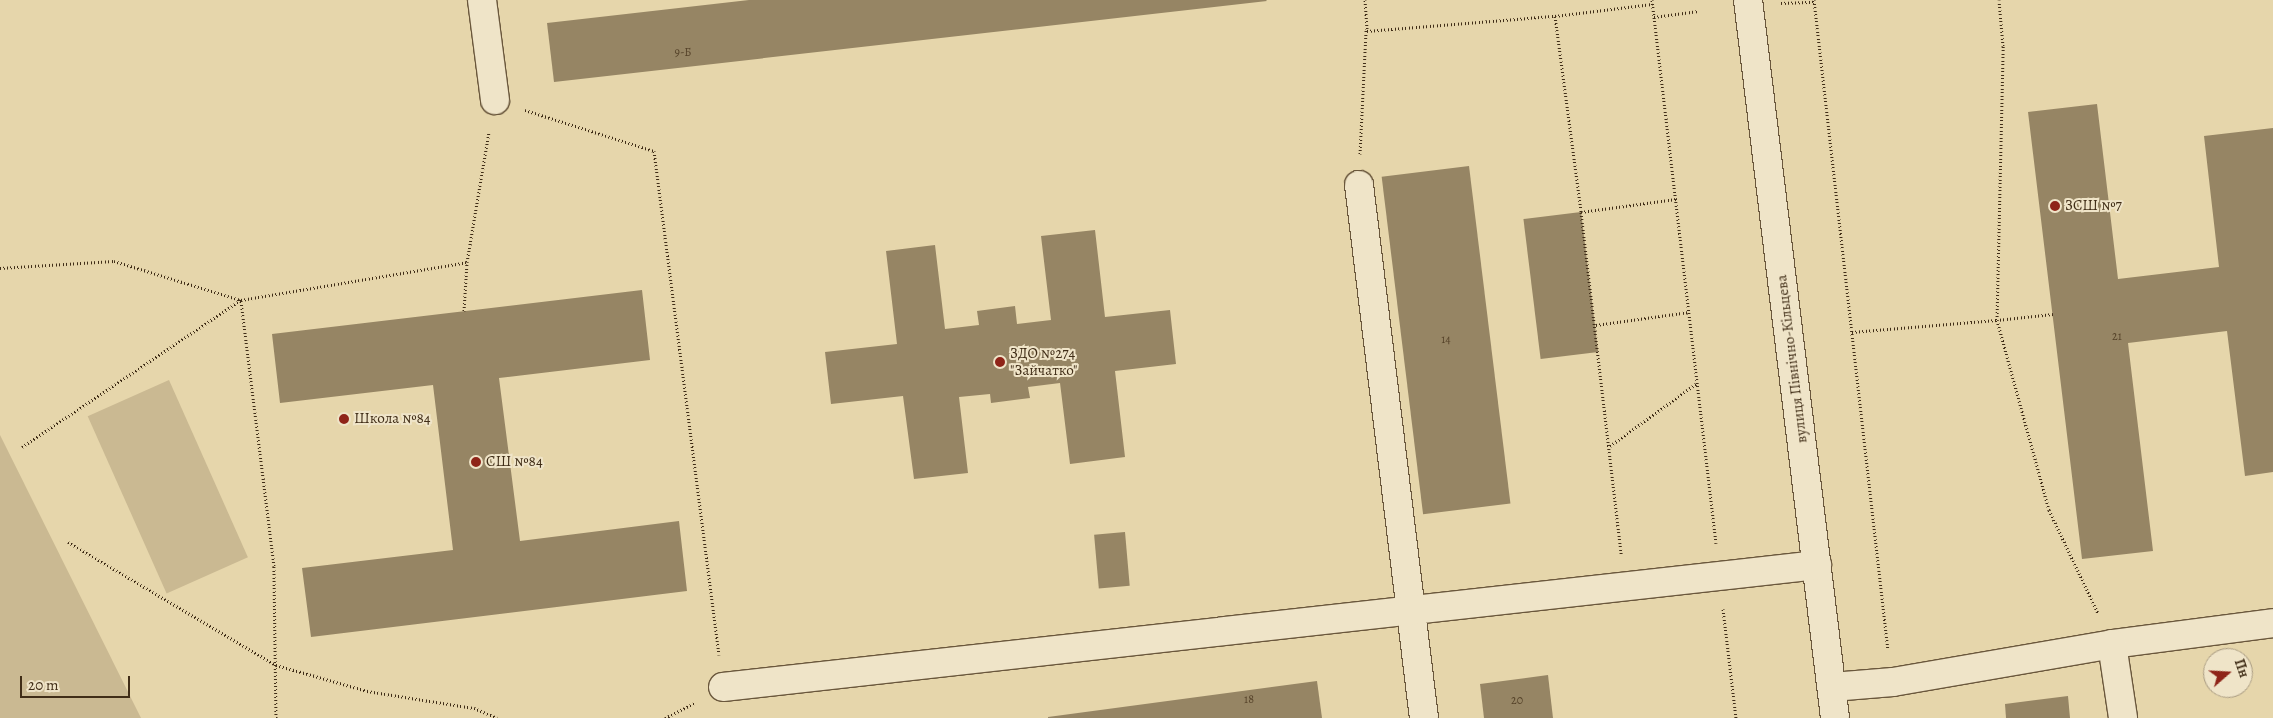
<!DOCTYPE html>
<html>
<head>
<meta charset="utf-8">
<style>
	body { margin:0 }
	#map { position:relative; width:2273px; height:718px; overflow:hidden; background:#e6d6ab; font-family:Alegreya,serif }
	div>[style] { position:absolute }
	.green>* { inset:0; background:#cab992; transform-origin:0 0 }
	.building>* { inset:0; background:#968564; transform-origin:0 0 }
	.path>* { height:3px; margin-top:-1.5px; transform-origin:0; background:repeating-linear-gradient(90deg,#402d17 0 1px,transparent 0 3.5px) }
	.roads { filter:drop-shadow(1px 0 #6a573c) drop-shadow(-1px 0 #6a573c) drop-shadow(0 1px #6a573c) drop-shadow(0 -1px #6a573c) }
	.minor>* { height:28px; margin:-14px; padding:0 14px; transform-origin:14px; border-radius:14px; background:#efe4c8 }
	.dots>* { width:14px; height:14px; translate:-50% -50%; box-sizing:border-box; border:2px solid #efe4c8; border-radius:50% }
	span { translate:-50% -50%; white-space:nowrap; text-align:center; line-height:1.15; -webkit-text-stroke:4px #efe4c8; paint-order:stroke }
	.number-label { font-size:12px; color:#56432a }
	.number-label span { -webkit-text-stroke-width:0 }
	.poi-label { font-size:15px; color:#402d17 }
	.left { translate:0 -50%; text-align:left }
	.street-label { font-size:15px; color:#402d17 }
	.north { position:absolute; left:2203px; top:648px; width:50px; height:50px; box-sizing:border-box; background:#efe4c8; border:1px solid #a99b81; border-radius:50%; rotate:71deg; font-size:14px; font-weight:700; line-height:20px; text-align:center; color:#402d17 }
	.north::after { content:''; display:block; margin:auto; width:18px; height:22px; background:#8f2418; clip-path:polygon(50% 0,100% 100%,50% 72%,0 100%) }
	.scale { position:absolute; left:20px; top:676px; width:110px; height:22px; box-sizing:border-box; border:2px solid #402d17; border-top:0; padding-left:6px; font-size:15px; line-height:18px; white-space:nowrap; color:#402d17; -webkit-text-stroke:4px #efe4c8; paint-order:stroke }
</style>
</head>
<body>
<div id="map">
	<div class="green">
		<div style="left:169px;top:380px;width:194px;height:89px;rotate:66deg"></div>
		<div style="clip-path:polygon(0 435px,141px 718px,0 718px)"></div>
	</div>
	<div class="building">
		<div style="clip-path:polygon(749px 0,1266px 0,1267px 1px,554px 82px,547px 23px)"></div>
		<div style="clip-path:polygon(2097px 104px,2118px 279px,2219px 267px,2204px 136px,2273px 128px,2273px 472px,2245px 476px,2227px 331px,2128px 343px,2153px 551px,2082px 559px,2028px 112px)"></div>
		<div style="left:1469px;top:166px;width:340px;height:88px;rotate:83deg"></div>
		<div style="left:1581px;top:212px;width:141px;height:58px;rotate:83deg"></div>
		<div style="clip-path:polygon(1095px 230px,1105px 317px,1170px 310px,1176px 364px,1115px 371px,1125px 457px,1070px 464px,1060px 383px,1028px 387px,1030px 398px,991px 403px,990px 394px,959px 397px,968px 473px,914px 479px,903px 396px,831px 404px,825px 352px,897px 344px,886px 251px,935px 245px,945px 329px,979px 325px,977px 311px,1015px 306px,1017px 324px,1051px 320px,1041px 236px)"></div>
		<div style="clip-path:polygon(642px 290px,650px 360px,499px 378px,520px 541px,679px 521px,687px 591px,311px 637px,302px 568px,453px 550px,433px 385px,280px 403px,272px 334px)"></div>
		<div style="left:1125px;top:532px;width:54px;height:31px;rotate:85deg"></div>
		<div style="clip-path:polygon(1548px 675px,1553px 718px,1484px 718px,1480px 684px)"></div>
		<div style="clip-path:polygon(1317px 681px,1322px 718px,1048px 718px,1048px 717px)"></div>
		<div style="clip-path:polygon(2068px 696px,2070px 718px,2006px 718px,2005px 704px)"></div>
	</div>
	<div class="path">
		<div style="left:1365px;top:0;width:31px;rotate:86deg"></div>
		<div style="left:1367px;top:31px;width:189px;rotate:-4.6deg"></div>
		<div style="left:1555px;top:16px;width:98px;rotate:-7.1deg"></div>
		<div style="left:1652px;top:0;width:547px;rotate:83.28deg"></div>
		<div style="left:1814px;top:0;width:654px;rotate:83.51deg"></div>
		<div style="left:1781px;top:3px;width:34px;rotate:-2deg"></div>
		<div style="left:1555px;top:16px;width:198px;rotate:82.4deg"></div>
		<div style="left:1581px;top:212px;width:96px;rotate:-7.8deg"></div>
		<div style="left:1654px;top:17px;width:45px;rotate:-7.6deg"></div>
		<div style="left:525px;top:110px;width:135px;rotate:17.6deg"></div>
		<div style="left:654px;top:151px;width:508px;rotate:82.65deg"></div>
		<div style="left:1360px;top:154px;width:124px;rotate:-87.2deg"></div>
		<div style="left:1581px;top:212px;width:344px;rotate:83.3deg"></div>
		<div style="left:0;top:268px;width:114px;rotate:-3.5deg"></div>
		<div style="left:114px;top:261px;width:133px;rotate:17.1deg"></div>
		<div style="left:464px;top:311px;width:49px;rotate:-86.5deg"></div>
		<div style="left:467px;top:262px;width:132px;rotate:-80.4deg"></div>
		<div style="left:2053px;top:314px;width:56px;rotate:173.9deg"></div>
		<div style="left:1997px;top:320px;width:197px;rotate:74.7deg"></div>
		<div style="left:2049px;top:510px;width:114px;rotate:64.6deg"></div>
		<div style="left:1596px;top:325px;width:94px;rotate:-8deg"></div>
		<div style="left:1852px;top:332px;width:145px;rotate:-4.7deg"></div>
		<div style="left:1997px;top:320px;width:274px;rotate:-88.7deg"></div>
		<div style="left:2003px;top:46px;width:46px;rotate:-95deg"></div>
		<div style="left:1610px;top:446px;width:107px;rotate:-35.9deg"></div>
		<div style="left:22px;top:447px;width:264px;rotate:-33.9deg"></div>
		<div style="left:68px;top:542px;width:242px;rotate:30.6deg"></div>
		<div style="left:276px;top:665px;width:95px;rotate:15.9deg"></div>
		<div style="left:367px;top:691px;width:108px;rotate:9deg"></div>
		<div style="left:474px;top:708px;width:25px;rotate:23deg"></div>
		<div style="left:1723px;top:609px;width:110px;rotate:83.2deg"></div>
		<div style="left:276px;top:718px;width:152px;rotate:-90.8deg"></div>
		<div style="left:274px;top:566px;width:268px;rotate:-97.1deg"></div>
		<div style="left:241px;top:300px;width:229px;rotate:-9.5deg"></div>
		<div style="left:665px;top:718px;width:33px;rotate:-27deg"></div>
	</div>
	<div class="roads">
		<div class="minor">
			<div style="left:482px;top:0;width:101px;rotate:82.6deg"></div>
			<div style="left:1748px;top:0;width:723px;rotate:83.09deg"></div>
			<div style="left:1359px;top:185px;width:537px;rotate:83.05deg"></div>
			<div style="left:2112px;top:644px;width:162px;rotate:-7.4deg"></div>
			<div style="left:723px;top:687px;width:1101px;rotate:-6.36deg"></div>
			<div style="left:1832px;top:687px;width:61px;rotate:-4.7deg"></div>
			<div style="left:1893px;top:682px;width:222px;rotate:-9.8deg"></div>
			<div style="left:2112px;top:644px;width:75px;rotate:81.5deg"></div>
		</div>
	</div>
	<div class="dots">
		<div style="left:2055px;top:206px;background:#8f2418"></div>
		<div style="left:1000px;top:362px;background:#8f2418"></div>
		<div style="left:344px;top:419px;background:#8f2418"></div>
		<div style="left:476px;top:462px;background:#8f2418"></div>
	</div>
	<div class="number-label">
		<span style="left:683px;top:53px">9-Б</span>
		<span style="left:2117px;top:337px">21</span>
		<span style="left:1446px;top:340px">14</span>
		<span style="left:1249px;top:700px">18</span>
		<span style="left:1517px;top:701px">20</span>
	</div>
	<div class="poi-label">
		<span class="left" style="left:2065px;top:206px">ЗСШ №7</span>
		<span class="left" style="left:1010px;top:362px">ЗДО №274<br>"Зайчатко"</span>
		<span class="left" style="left:354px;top:419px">Школа №84</span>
		<span class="left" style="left:486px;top:462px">СШ №84</span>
	</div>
	<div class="street-label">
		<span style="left:1792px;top:359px;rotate:-97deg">вулиця Північно-Кільцева</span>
	</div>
	<div class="north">Пн</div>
	<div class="scale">20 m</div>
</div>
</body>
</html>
